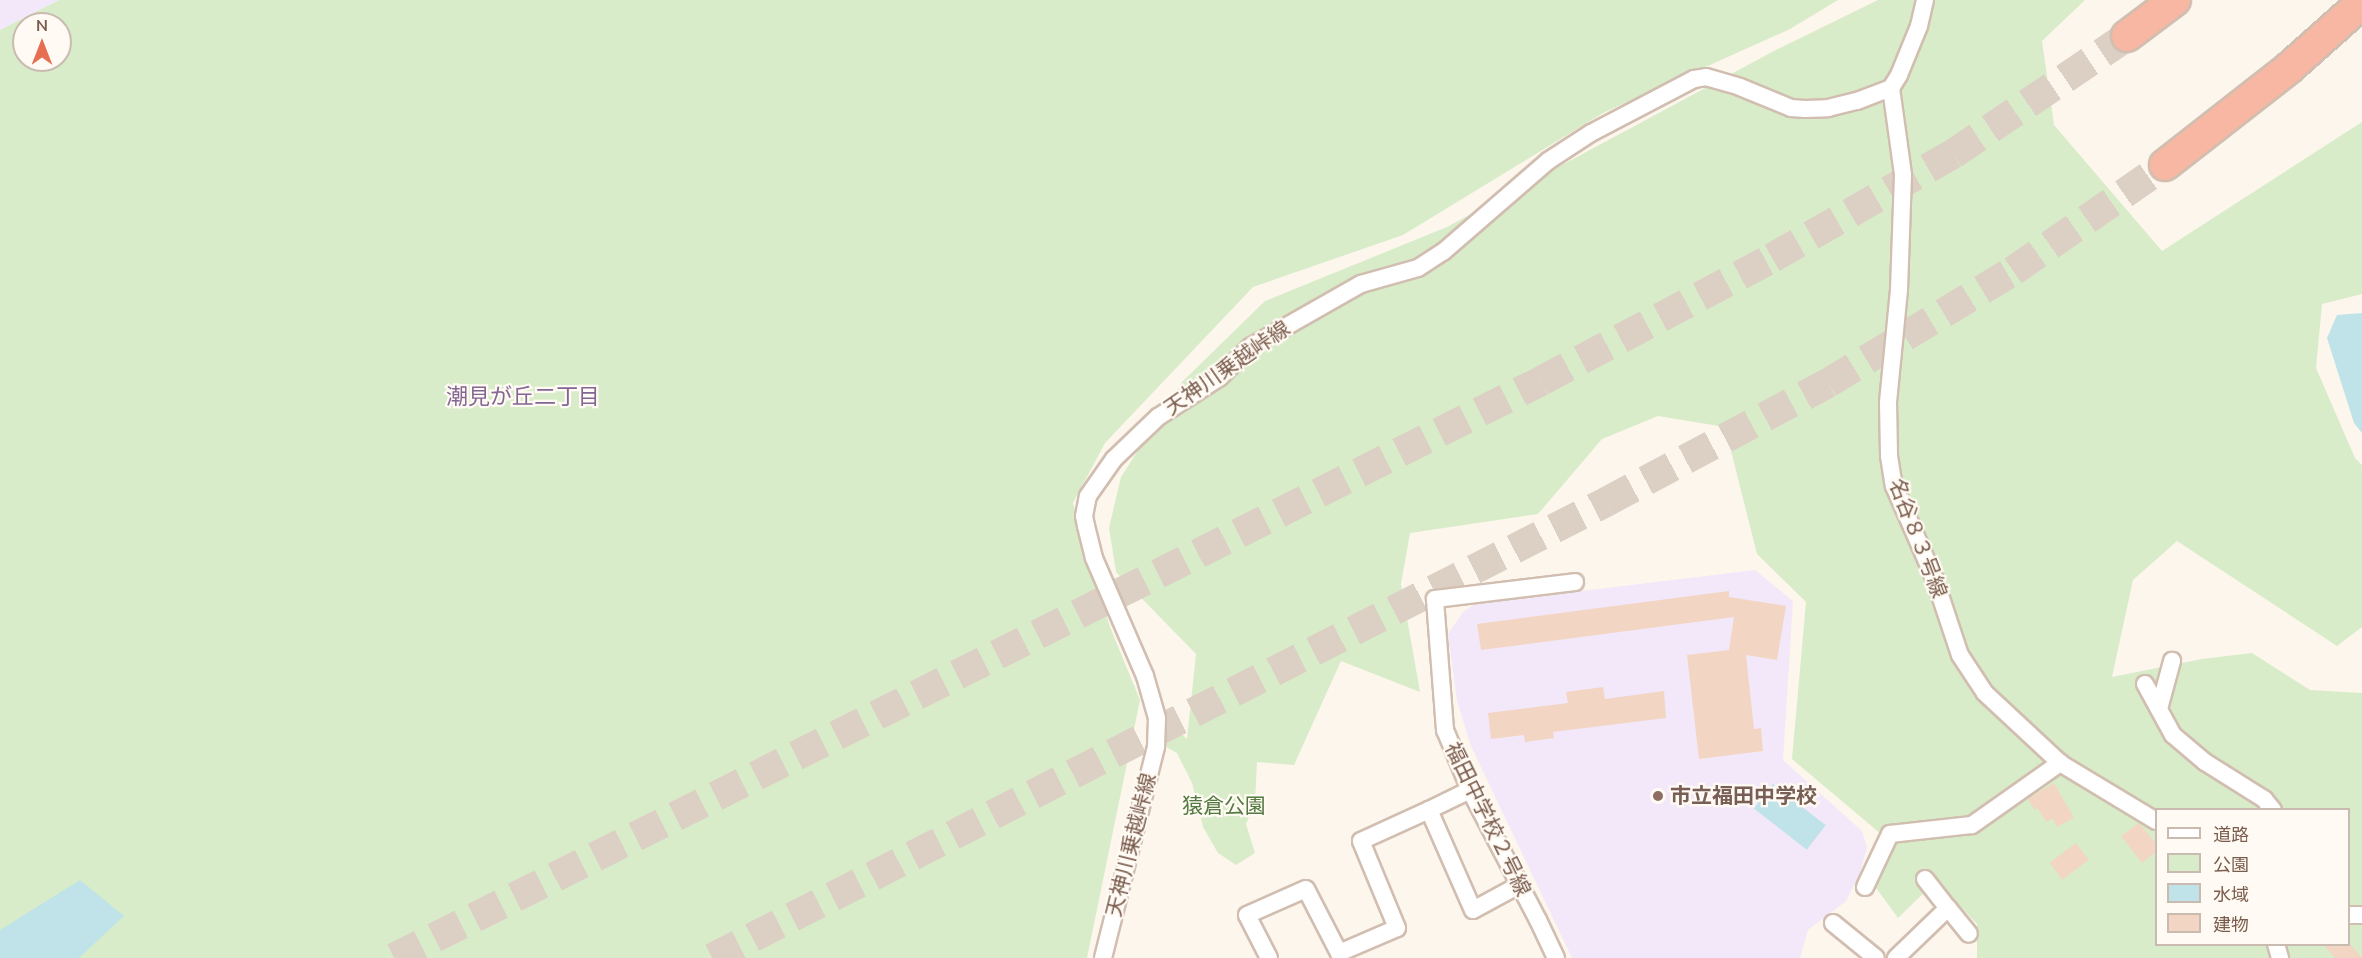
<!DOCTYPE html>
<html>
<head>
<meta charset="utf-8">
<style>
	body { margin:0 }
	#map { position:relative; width:2362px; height:958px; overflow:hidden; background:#fdf6ec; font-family:"Nunito Sans","Noto Sans JP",sans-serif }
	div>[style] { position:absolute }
	.education>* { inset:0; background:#f3e8fa }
	.green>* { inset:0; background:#d8ecc9 }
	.water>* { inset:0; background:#bfe3e8; transform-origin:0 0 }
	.building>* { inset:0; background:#f3d5c3; transform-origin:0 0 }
	.motorway-tunnel>* { height:30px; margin-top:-15px; transform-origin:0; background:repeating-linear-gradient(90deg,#dcd0c4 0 30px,transparent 0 45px) }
	.roads { filter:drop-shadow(2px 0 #d1beb0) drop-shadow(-2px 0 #d1beb0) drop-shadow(0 2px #d1beb0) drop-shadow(0 -2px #d1beb0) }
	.minor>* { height:16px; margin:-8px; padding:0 8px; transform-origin:8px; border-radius:8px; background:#fff }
	.motorway>* { height:30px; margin:-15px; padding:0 15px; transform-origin:15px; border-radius:15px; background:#f7b7a3 }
	.dots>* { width:16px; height:16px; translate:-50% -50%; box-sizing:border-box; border:3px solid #fffaf3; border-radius:50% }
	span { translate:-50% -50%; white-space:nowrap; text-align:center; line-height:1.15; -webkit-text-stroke:4.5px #fffaf3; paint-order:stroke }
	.street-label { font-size:21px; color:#7a5c4d }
	.education-label { font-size:21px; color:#785e54; font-weight:700 }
	.left { translate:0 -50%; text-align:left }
	.park-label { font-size:21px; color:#537a41 }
	.neighbourhood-label { font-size:22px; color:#846695 }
	.legend { position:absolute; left:2155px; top:808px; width:195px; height:138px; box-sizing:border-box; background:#fffaf3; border:2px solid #cabbb1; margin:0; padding:8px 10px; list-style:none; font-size:18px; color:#7a5c4d }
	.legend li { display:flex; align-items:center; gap:12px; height:30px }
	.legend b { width:30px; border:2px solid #cabbb1 }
	.north { position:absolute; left:12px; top:12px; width:60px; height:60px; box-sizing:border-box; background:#fffaf3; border:2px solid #cabbb1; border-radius:50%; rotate:0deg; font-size:16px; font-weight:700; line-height:24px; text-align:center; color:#7a5c4d }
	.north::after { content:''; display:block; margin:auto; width:21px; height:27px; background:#e76f51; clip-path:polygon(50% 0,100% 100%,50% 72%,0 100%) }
</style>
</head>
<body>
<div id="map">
	<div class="education">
		<div style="clip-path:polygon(0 0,59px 0,0 30px)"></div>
		<div style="clip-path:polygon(1755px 570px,1793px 601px,1783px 760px,1862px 831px,1867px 847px,1860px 873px,1846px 901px,1808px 930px,1800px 958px,1572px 958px,1471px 746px,1457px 701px,1448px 634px,1463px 612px,1475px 604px)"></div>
	</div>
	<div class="green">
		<div style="clip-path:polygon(evenodd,59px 0,1838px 0,1790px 29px,1603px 113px,1403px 235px,1253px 287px,1105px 443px,1073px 503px,1110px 627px,1140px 700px,1087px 958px,0 958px,0 30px,59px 0,24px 24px,60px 24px,60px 60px,24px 60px,24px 24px)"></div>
		<div style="clip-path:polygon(evenodd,1878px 0,2085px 0,2042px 41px,2054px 125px,2162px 251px,2362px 122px,2362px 294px,2322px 304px,2316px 368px,2355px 458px,2362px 465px,2362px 627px,2337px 646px,2177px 541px,2133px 580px,2112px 677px,2202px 659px,2252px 653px,2310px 690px,2362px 693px,2362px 958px,1977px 958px,1977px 924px,1936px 881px,1898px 918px,1874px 885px,1894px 845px,1792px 759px,1806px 602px,1757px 554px,1725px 427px,1658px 416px,1602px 439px,1538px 514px,1410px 533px,1401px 584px,1420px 692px,1341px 661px,1294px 765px,1257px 762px,1255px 803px,1246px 824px,1255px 853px,1236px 865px,1218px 853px,1203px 827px,1192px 783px,1177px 753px,1161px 744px,1162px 715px,1187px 739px,1196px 654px,1116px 572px,1109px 528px,1121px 477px,1182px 382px,1265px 301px,1447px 227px,1772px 52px,1878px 0,2156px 810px,2348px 810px,2348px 944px,2156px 944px,2156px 810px)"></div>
	</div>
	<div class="water">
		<div style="clip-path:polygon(2362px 313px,2362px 433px,2354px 423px,2327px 338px,2337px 315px)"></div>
		<div style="left:1773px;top:784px;width:67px;height:31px;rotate:38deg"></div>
		<div style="clip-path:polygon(80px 880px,124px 916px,79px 958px,0 958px,0 930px)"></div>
	</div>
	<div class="building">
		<div style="clip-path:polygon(1729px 591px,1729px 597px,1786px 606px,1777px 660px,1746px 655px,1754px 729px,1761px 728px,1763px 751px,1699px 759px,1687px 655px,1729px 650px,1734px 617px,1481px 650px,1477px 624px)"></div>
		<div style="clip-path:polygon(1603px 687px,1605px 699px,1664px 691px,1666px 718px,1553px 732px,1554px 738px,1525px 742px,1524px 735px,1491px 739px,1488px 713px,1568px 703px,1566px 692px)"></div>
		<div style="clip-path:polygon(2054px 783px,2074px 818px,2057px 827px,2053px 819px,2046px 822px,2038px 808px,2035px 810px,2028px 799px)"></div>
		<div style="clip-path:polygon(2139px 823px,2157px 845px,2157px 851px,2142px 863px,2121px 836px)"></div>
		<div style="left:2076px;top:843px;width:21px;height:33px;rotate:53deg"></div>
		<div style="clip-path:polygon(2324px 945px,2351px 945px,2362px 958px,2335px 958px)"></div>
	</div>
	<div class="motorway-tunnel">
		<div style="left:394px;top:958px;width:1284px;rotate:-26.7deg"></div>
		<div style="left:1541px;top:381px;width:262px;rotate:-28deg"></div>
		<div style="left:1772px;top:258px;width:209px;rotate:-29.9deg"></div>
		<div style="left:1953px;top:154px;width:210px;rotate:-34.1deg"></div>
		<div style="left:712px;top:958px;width:1004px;rotate:-27.02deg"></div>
		<div style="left:1606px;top:502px;width:252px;rotate:-28.2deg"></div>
		<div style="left:1828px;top:383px;width:216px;rotate:-31.2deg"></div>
		<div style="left:2013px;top:271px;width:185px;rotate:-34.9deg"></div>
	</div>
	<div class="roads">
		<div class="minor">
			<div style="left:1891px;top:88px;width:88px;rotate:82.1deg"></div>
			<div style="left:1903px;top:175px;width:115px;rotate:92deg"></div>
			<div style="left:1899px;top:290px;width:113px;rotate:95.6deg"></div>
			<div style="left:1888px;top:402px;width:54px;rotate:88.9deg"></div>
			<div style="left:1889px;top:456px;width:30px;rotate:81deg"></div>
			<div style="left:1894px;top:486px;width:103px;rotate:66.4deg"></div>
			<div style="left:1935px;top:580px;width:79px;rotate:71.6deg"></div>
			<div style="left:1960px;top:655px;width:45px;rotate:56.7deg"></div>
			<div style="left:1985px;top:693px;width:103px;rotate:43deg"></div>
			<div style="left:2060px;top:763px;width:112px;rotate:31.1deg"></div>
			<div style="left:2145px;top:684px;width:58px;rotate:61.2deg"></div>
			<div style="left:2173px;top:735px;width:42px;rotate:40.2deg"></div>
			<div style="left:2205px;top:762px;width:70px;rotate:32.1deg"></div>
			<div style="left:2264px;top:799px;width:14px;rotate:51deg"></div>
			<div style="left:2159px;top:709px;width:50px;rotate:-74.8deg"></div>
			<div style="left:1470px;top:790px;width:46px;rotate:154deg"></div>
			<div style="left:1429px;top:810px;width:109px;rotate:66.3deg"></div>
			<div style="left:1473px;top:910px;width:52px;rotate:-28.5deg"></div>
			<div style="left:1925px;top:879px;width:37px;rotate:52deg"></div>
			<div style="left:1865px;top:887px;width:59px;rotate:-64.7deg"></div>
			<div style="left:1890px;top:834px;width:82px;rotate:-6.3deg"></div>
			<div style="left:1972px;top:825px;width:108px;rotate:-35.2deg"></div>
			<div style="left:2348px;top:915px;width:14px"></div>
			<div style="left:1833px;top:923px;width:55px;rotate:39.1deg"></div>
			<div style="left:2276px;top:944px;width:15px;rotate:74deg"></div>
			<div style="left:1103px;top:958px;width:218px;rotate:-75.9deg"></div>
			<div style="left:1156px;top:747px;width:29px;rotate:-88deg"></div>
			<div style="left:1157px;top:718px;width:44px;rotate:-105.9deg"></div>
			<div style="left:1145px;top:676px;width:129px;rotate:-113.4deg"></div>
			<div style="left:1094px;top:558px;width:33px;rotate:-104deg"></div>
			<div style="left:1086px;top:526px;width:10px;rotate:-101deg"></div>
			<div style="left:1084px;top:516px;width:20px;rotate:-79deg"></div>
			<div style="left:1088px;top:496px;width:45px;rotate:-54.9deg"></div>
			<div style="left:1114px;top:459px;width:61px;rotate:-43.7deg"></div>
			<div style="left:1158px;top:417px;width:74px;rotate:-32.8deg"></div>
			<div style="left:1220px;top:377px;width:42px;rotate:-45deg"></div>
			<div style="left:1250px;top:347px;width:128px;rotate:-29.6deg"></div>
			<div style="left:1361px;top:284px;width:59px;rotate:-15.7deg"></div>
			<div style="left:1418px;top:268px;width:30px;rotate:-33deg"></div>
			<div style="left:1443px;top:252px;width:139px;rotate:-40.9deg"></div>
			<div style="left:1548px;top:161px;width:51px;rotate:-33.1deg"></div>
			<div style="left:1591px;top:133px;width:116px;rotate:-27.7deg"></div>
			<div style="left:1694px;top:79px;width:12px;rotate:-9deg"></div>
			<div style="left:1706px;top:77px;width:35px;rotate:16deg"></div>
			<div style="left:1740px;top:87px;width:55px;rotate:22.4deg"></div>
			<div style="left:1791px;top:108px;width:14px;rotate:4deg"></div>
			<div style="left:1805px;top:109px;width:23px;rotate:-2deg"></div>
			<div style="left:1828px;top:108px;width:30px;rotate:-14deg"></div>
			<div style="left:1857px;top:101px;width:36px;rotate:-21deg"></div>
			<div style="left:1891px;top:88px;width:15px;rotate:-58deg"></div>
			<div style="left:1899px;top:75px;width:53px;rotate:-67.8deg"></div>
			<div style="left:1919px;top:26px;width:27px;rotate:-77deg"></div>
			<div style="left:1269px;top:958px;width:48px;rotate:-117.1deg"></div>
			<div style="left:1247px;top:915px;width:64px;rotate:-23.8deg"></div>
			<div style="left:1306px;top:889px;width:72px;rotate:62.7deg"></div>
			<div style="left:1339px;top:953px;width:63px;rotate:-23.3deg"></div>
			<div style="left:1397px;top:928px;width:94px;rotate:-112.5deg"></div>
			<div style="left:1361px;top:841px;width:75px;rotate:-24.5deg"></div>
			<div style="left:1556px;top:958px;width:42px;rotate:-115.3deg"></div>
			<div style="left:1538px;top:920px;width:147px;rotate:-117.6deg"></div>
			<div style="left:1470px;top:790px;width:65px;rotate:-112.6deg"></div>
			<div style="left:1445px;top:730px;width:131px;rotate:-94.4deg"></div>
			<div style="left:1435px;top:599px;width:141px;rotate:-6.9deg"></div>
			<div style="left:1896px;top:958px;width:72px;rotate:-43.9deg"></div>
			<div style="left:1948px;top:908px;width:33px;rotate:51deg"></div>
		</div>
		<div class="motorway">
			<div style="left:2127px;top:36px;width:60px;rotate:-36.9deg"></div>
			<div style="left:2165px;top:165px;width:157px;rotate:-38deg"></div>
			<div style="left:2289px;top:68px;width:98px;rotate:-41.7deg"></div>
		</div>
	</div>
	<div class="dots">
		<div style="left:1658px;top:796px;background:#8d6e63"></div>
	</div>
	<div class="street-label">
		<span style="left:1227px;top:368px;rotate:-35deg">天神川乗越峠線</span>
		<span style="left:1918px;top:538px;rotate:69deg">名谷８３号線</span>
		<span style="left:1488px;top:819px;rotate:64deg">福田中学校２号線</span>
		<span style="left:1131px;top:845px;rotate:-76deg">天神川乗越峠線</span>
	</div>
	<div class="education-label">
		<span class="left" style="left:1670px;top:796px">市立福田中学校</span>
	</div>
	<div class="park-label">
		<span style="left:1224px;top:806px">猿倉公園</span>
	</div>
	<div class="neighbourhood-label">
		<span style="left:523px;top:398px">潮見が丘二丁目</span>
	</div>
	<ul class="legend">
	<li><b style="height:8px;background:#fff"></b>道路</li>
	<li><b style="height:16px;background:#d8ecc9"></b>公園</li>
	<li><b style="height:16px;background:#bfe3e8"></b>水域</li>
	<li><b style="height:16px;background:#f3d5c3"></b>建物</li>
	</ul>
	<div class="north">N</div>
</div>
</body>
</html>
